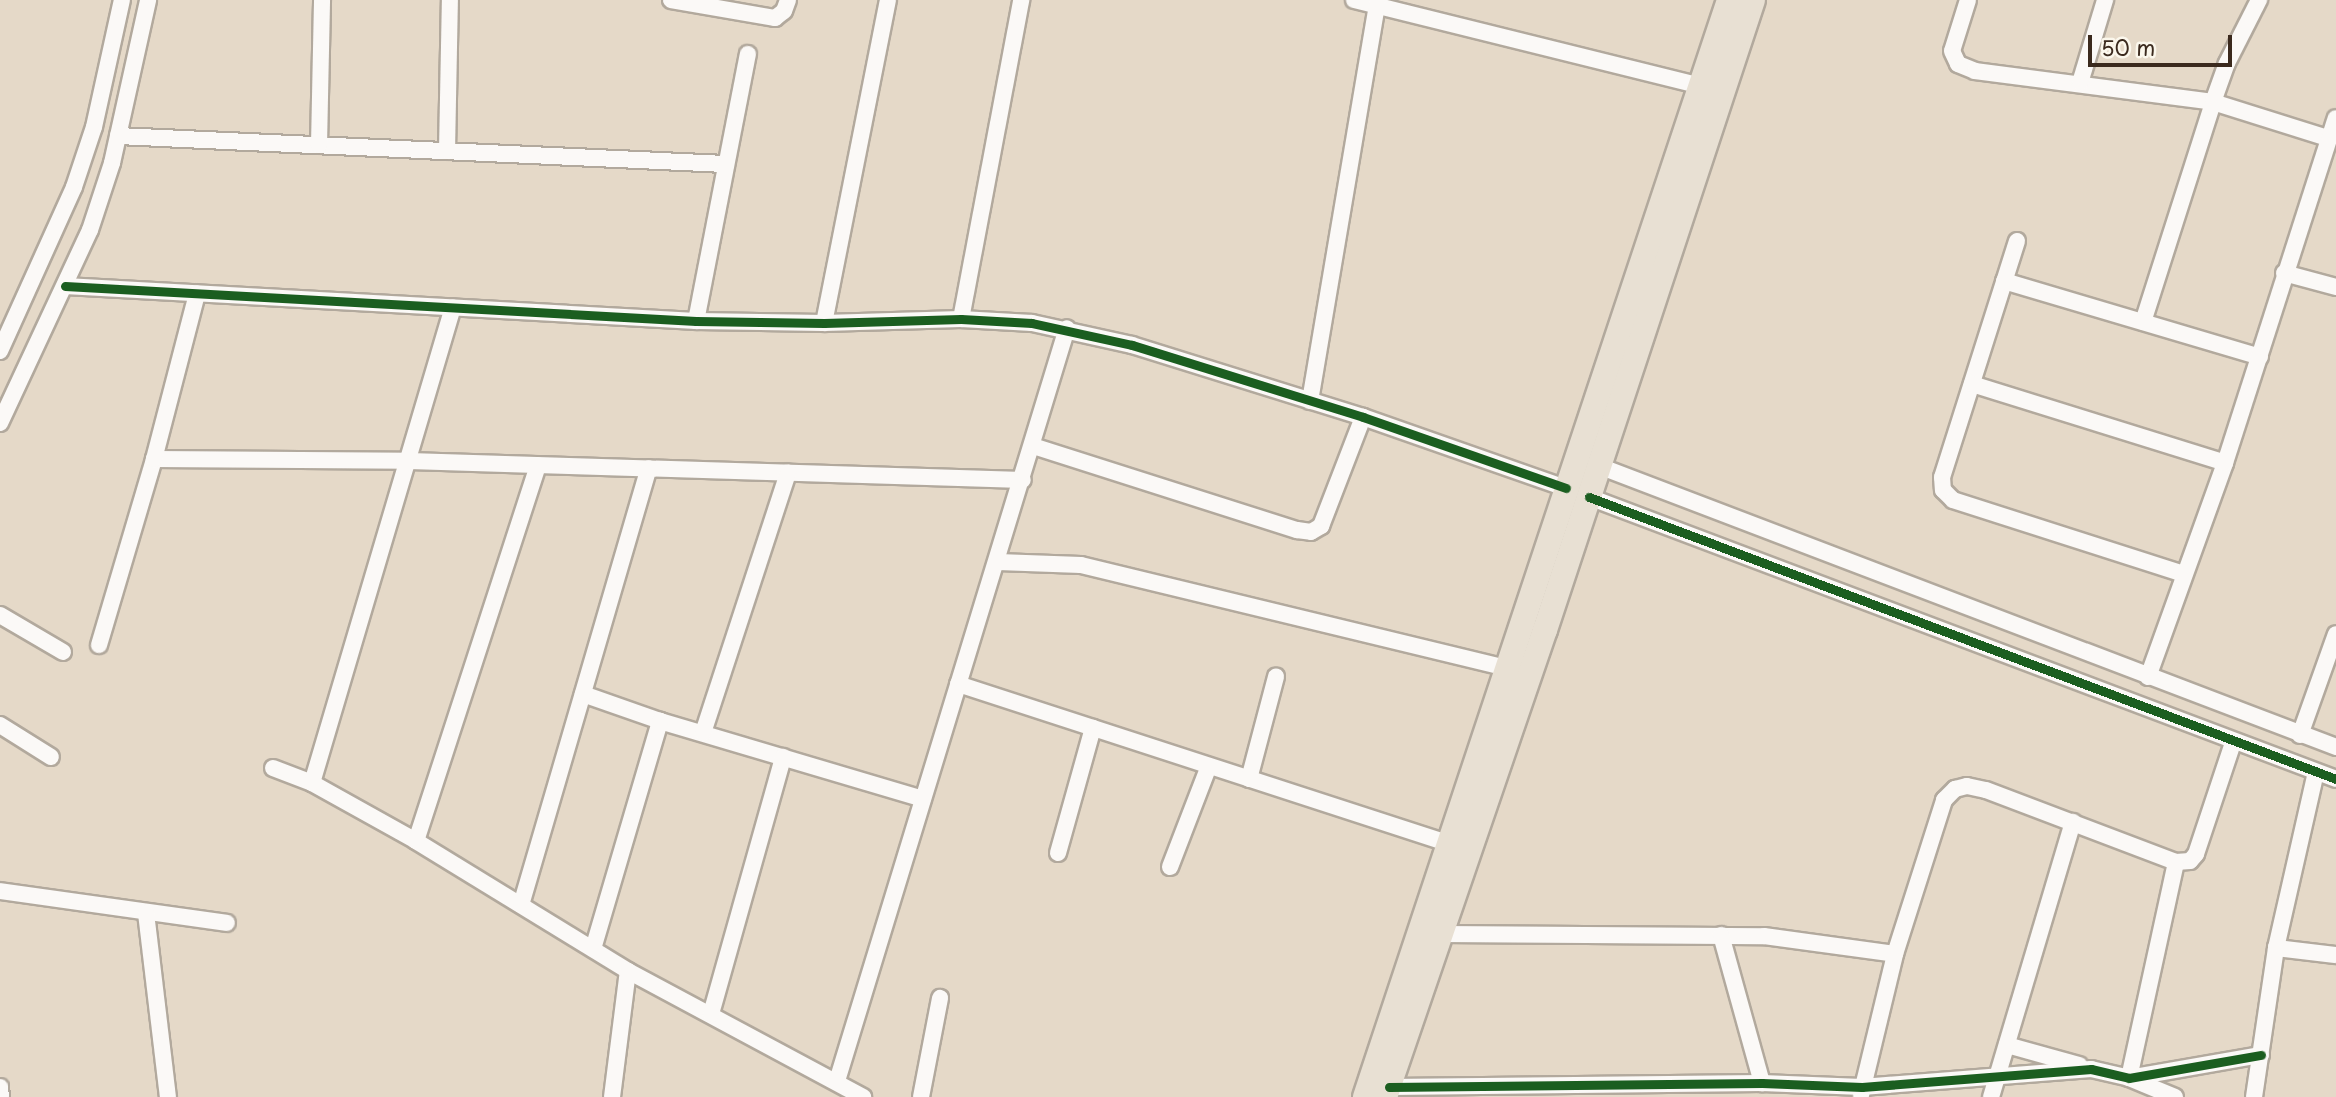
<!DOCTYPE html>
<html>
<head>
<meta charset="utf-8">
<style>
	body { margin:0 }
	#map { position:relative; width:2336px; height:1097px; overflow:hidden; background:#e5d9c8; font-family:"Playpen Sans",sans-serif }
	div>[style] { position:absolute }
	.roads { filter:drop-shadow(2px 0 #b2a99d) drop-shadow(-2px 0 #b2a99d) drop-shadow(0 2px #b2a99d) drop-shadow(0 -2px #b2a99d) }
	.street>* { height:16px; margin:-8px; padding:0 8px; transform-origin:8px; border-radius:8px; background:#fbf9f7 }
	.primary>* { height:24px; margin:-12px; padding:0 12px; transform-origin:12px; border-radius:12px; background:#e8e0d3 }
	.cycleway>* { height:9px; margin:-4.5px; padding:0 4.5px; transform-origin:4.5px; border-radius:4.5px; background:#1b5e20 }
	span { translate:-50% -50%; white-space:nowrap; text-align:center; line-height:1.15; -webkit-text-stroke:6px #fbf7ec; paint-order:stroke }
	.scale { position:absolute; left:2088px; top:35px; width:144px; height:32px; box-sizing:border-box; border:4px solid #3b2a1e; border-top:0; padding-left:9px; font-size:21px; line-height:24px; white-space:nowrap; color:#3b2a1e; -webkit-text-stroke:5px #fbf7ec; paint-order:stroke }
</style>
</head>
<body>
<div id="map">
	<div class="roads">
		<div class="street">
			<div style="left:671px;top:0;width:106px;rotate:9.8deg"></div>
			<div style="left:775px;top:18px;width:11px;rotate:-38deg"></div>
			<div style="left:784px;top:11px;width:12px;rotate:-70deg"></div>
			<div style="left:1354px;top:0;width:358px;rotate:13.9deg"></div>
			<div style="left:1968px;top:0;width:53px;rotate:107.4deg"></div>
			<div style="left:1952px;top:51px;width:14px;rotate:65deg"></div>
			<div style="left:1958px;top:64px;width:18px;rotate:22deg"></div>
			<div style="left:1975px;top:71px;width:240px;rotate:7.4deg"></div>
			<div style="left:2213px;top:102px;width:120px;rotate:17.5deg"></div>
			<div style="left:2080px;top:83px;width:87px;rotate:-73.2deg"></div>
			<div style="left:118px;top:136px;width:609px;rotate:2.64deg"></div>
			<div style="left:319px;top:145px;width:145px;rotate:-88.8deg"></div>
			<div style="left:447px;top:151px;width:151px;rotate:-88.9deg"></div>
			<div style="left:2017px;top:241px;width:248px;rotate:107.6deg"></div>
			<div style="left:1942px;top:477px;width:13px;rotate:86deg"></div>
			<div style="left:1943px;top:490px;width:14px;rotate:45deg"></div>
			<div style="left:1953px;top:500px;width:243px;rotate:17.8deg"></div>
			<div style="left:2284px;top:273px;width:54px;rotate:15.1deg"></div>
			<div style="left:2004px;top:281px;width:267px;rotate:16.5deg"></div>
			<div style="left:65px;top:286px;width:632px;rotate:3.17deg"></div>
			<div style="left:696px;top:321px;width:128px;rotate:0.9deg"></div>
			<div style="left:824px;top:323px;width:137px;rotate:-1.7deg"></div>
			<div style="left:961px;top:319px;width:71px;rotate:3.2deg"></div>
			<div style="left:1032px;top:323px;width:102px;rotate:12.4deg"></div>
			<div style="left:1132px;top:345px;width:242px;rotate:17.3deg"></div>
			<div style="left:1363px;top:417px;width:215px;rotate:19.3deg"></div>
			<div style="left:961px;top:319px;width:325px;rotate:-79.3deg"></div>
			<div style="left:696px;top:321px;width:272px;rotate:-79deg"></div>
			<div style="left:2143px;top:322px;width:231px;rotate:-72.3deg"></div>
			<div style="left:2213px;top:102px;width:41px;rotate:-70.3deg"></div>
			<div style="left:2227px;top:63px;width:71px;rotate:-63.1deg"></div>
			<div style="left:824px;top:323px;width:329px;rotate:-78.8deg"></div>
			<div style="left:0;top:351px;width:180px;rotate:-65.7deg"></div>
			<div style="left:74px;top:187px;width:63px;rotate:-71.6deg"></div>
			<div style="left:94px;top:127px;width:130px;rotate:-77.6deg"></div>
			<div style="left:1972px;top:384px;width:265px;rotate:17.3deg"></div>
			<div style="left:1310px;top:401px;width:403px;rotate:-80.4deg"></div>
			<div style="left:0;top:423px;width:213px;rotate:-65deg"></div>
			<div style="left:90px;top:230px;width:71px;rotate:-71.8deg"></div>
			<div style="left:112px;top:163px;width:167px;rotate:-77.5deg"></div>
			<div style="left:1033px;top:446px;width:277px;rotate:17.7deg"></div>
			<div style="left:1297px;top:530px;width:14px;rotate:8deg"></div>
			<div style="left:1311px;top:532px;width:12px;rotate:-31deg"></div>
			<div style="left:1321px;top:526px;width:117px;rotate:-68.9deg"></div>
			<div style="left:154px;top:459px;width:255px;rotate:0.4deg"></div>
			<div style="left:409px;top:461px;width:614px;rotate:1.77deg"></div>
			<div style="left:1599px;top:466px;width:789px;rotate:20.87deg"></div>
			<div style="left:1589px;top:497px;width:798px;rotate:20.68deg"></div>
			<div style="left:998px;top:562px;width:83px;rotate:2.1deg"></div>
			<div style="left:1081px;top:565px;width:437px;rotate:13.6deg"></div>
			<div style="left:0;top:615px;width:73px;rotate:30.4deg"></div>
			<div style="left:99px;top:645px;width:194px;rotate:-73.5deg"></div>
			<div style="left:154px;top:459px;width:171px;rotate:-75.4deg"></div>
			<div style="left:2148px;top:677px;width:227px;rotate:-70.2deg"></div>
			<div style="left:2225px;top:463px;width:362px;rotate:-72.2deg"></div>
			<div style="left:958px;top:684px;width:514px;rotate:18.01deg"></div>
			<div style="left:583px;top:694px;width:82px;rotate:19.3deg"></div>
			<div style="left:660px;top:721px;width:274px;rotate:16.5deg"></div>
			<div style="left:0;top:725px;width:60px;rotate:32.1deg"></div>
			<div style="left:703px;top:733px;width:274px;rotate:-71.9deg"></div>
			<div style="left:2300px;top:735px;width:107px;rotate:-70.4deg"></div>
			<div style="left:273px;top:768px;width:42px;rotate:21deg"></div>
			<div style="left:312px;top:783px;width:119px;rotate:29.1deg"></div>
			<div style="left:416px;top:841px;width:249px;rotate:31.5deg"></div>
			<div style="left:628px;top:971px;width:267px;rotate:28.2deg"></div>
			<div style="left:1249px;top:779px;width:106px;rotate:-75.2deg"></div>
			<div style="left:312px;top:783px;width:496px;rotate:-73.5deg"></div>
			<div style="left:416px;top:841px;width:395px;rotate:-72deg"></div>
			<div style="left:1058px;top:853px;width:130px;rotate:-74.4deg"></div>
			<div style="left:1170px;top:867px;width:108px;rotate:-68.9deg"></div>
			<div style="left:0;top:891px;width:229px;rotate:8deg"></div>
			<div style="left:521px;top:905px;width:455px;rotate:-73.7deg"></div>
			<div style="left:146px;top:913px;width:185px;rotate:83.2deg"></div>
			<div style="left:1442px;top:934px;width:322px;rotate:0.4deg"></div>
			<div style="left:1764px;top:936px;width:132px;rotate:7.8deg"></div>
			<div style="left:1721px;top:935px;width:154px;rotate:74.5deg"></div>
			<div style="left:2276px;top:948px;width:60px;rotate:6.7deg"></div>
			<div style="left:593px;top:949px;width:238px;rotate:-73.6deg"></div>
			<div style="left:711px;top:1014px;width:267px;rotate:-74.3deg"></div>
			<div style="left:2007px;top:1045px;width:75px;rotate:15.5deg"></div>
			<div style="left:837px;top:1081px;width:787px;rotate:-73.01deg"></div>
			<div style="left:0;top:1087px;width:10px;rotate:84deg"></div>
			<div style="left:1389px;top:1087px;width:373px;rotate:-0.6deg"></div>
			<div style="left:1762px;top:1083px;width:100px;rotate:2.3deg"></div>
			<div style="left:1862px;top:1087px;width:230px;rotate:-4.5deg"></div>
			<div style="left:2091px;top:1069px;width:39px;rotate:13deg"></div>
			<div style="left:2129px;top:1078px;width:134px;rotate:-9.9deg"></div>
			<div style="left:1861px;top:1095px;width:145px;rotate:-76.4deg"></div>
			<div style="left:1895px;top:954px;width:162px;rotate:-72.3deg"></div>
			<div style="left:1944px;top:800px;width:16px;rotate:-45deg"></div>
			<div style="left:1955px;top:789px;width:12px;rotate:-14deg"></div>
			<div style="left:1967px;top:786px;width:19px;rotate:12deg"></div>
			<div style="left:1986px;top:790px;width:203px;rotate:20.8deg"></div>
			<div style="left:2176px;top:862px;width:14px;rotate:-4deg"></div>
			<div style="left:2190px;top:861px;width:9px;rotate:-49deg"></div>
			<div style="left:2196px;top:854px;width:117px;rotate:-71.6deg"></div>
			<div style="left:612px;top:1097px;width:127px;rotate:-82.8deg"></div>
			<div style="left:921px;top:1097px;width:101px;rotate:-79.1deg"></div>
			<div style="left:1991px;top:1097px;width:287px;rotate:-73.4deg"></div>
			<div style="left:2175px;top:1097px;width:50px;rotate:-157.6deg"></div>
			<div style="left:2129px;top:1078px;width:221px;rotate:-77.7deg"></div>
			<div style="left:2254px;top:1097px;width:151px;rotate:-81.6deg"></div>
			<div style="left:2276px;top:948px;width:180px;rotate:-77.2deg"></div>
		</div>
		<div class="primary">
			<div style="left:1365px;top:1097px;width:1156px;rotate:-71.64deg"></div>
			<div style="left:1385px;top:1097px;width:494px;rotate:-71.1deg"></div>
			<div style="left:1545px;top:630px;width:663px;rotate:-71.73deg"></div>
		</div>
	</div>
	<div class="cycleway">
		<div style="left:65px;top:286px;width:632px;rotate:3.17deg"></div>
		<div style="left:696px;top:321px;width:128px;rotate:0.9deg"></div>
		<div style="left:824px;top:323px;width:137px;rotate:-1.7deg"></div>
		<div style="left:961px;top:319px;width:71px;rotate:3.2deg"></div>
		<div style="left:1032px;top:323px;width:102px;rotate:12.4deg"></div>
		<div style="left:1132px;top:345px;width:242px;rotate:17.3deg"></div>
		<div style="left:1363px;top:417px;width:215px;rotate:19.3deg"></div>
		<div style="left:1589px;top:497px;width:798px;rotate:20.68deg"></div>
		<div style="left:1389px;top:1087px;width:373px;rotate:-0.6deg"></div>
		<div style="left:1762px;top:1083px;width:100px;rotate:2.3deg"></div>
		<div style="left:1862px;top:1087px;width:230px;rotate:-4.5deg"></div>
		<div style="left:2091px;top:1069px;width:39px;rotate:13deg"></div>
		<div style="left:2129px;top:1078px;width:134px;rotate:-9.9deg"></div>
	</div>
	<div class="scale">50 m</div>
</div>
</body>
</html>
